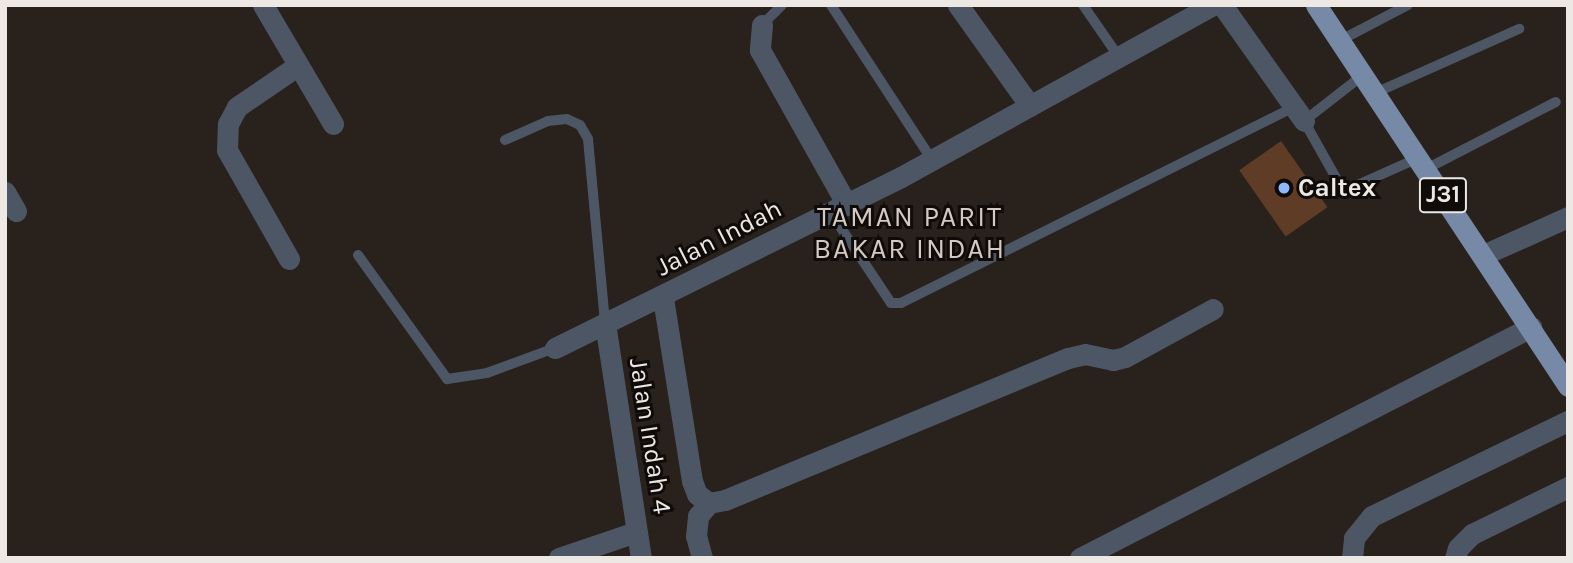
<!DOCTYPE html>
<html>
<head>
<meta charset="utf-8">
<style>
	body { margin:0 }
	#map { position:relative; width:1573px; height:563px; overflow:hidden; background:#29211c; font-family:Karla,sans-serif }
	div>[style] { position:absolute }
	.building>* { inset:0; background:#5e3c26; transform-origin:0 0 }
	.service>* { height:10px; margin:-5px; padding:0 5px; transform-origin:5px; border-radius:5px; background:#4d5665 }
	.minor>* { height:21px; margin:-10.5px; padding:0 10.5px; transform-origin:10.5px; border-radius:10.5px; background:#4d5665 }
	.primary>* { height:21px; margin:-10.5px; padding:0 10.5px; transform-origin:10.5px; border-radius:10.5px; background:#7689a7 }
	.dots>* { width:19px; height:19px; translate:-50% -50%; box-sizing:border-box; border:4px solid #0f0b09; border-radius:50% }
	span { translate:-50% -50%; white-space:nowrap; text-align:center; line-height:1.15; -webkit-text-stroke:6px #0f0b09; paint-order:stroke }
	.shield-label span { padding:2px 5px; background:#0f0b09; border:2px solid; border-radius:5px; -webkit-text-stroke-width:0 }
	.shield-label { font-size:24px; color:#eee8e5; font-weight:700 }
	.poi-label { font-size:26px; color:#eee8e5; font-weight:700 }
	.left { translate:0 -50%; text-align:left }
	.street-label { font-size:26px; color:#eee8e5 }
	.neighbourhood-label { font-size:28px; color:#d4c9c3; letter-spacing:2px }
	.frame { position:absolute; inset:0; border:7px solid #eee8e5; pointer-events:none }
</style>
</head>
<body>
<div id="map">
	<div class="building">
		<div style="left:1281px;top:141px;width:81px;height:51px;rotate:55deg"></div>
	</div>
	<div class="service">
		<div style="left:831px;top:5px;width:185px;rotate:56.9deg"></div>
		<div style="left:1083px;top:5px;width:63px;rotate:55.3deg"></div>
		<div style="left:762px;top:25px;width:28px;rotate:-45deg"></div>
		<div style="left:1339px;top:41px;width:78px;rotate:-27.6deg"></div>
		<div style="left:1363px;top:75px;width:75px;rotate:142.1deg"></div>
		<div style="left:1304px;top:121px;width:73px;rotate:60.6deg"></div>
		<div style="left:1340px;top:185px;width:13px;rotate:9deg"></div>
		<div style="left:1353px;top:187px;width:71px;rotate:-24deg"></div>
		<div style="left:1375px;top:93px;width:158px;rotate:-24deg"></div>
		<div style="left:505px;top:140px;width:47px;rotate:-23.8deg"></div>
		<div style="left:548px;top:121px;width:19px;rotate:-6deg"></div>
		<div style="left:567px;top:119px;width:14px;rotate:25deg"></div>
		<div style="left:580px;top:125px;width:16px;rotate:60deg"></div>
		<div style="left:588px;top:139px;width:185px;rotate:84.7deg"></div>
		<div style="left:1426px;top:169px;width:146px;rotate:-27.3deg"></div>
		<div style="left:831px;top:213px;width:108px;rotate:56.3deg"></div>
		<div style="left:891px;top:303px;width:10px"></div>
		<div style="left:901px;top:303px;width:439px;rotate:-26.5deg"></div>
		<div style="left:358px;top:255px;width:153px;rotate:54.3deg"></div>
		<div style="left:447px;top:379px;width:40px;rotate:-8.5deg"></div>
		<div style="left:487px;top:373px;width:72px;rotate:-20.2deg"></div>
	</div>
	<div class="minor">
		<div style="left:263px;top:5px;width:138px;rotate:59.5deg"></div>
		<div style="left:958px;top:5px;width:124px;rotate:54.5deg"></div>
		<div style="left:1222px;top:5px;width:142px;rotate:54.7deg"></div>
		<div style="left:762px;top:25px;width:25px;rotate:95deg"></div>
		<div style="left:760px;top:50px;width:178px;rotate:60.7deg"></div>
		<div style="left:5px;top:192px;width:22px;rotate:60deg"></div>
		<div style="left:1483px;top:255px;width:93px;rotate:-24.1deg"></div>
		<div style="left:289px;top:259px;width:125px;rotate:-119.6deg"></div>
		<div style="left:227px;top:150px;width:26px;rotate:-88deg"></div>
		<div style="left:228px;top:124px;width:19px;rotate:-62deg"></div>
		<div style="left:237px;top:107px;width:73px;rotate:-34.3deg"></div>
		<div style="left:663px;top:298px;width:185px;rotate:81deg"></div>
		<div style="left:692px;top:481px;width:14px;rotate:69deg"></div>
		<div style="left:697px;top:494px;width:15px;rotate:37deg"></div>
		<div style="left:709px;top:503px;width:16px;rotate:-11deg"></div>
		<div style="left:725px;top:500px;width:371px;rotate:-22.5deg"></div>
		<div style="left:1068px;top:358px;width:17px;rotate:-13deg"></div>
		<div style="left:1085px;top:354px;width:29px;rotate:12deg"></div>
		<div style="left:1113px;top:360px;width:12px;rotate:-14deg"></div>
		<div style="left:1125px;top:357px;width:100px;rotate:-28.6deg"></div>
		<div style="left:605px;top:323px;width:238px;rotate:81.3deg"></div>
		<div style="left:555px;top:348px;width:386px;rotate:-26.3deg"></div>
		<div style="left:901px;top:177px;width:356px;rotate:-28.9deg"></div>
		<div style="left:559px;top:558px;width:81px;rotate:-18.7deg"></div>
		<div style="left:702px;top:558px;width:23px;rotate:-105deg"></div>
		<div style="left:696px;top:536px;width:20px;rotate:-84deg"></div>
		<div style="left:698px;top:516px;width:17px;rotate:-50deg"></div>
		<div style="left:1080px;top:558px;width:507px;rotate:-27.12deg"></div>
		<div style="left:1352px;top:558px;width:20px;rotate:-84deg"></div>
		<div style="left:1354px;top:538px;width:28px;rotate:-51deg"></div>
		<div style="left:1372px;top:516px;width:218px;rotate:-25.9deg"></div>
		<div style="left:1455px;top:558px;width:10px;rotate:-73deg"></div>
		<div style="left:1458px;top:548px;width:20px;rotate:-45deg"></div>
		<div style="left:1472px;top:534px;width:107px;rotate:-26.1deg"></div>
	</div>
	<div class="primary">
		<div style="left:1316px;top:5px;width:457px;rotate:56.5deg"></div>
	</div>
	<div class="dots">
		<div style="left:1284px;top:188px;background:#8eb8fd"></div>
	</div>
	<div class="shield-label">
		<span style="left:1443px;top:195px">J31</span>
	</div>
	<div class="poi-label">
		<span class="left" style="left:1298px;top:188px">Caltex</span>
	</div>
	<div class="street-label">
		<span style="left:719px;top:238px;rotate:-27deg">Jalan Indah</span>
		<span style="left:650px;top:436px;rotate:81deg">Jalan Indah 4</span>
	</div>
	<div class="neighbourhood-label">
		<span style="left:910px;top:233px">TAMAN PARIT<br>BAKAR INDAH</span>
	</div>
	<div class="frame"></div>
</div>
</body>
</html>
